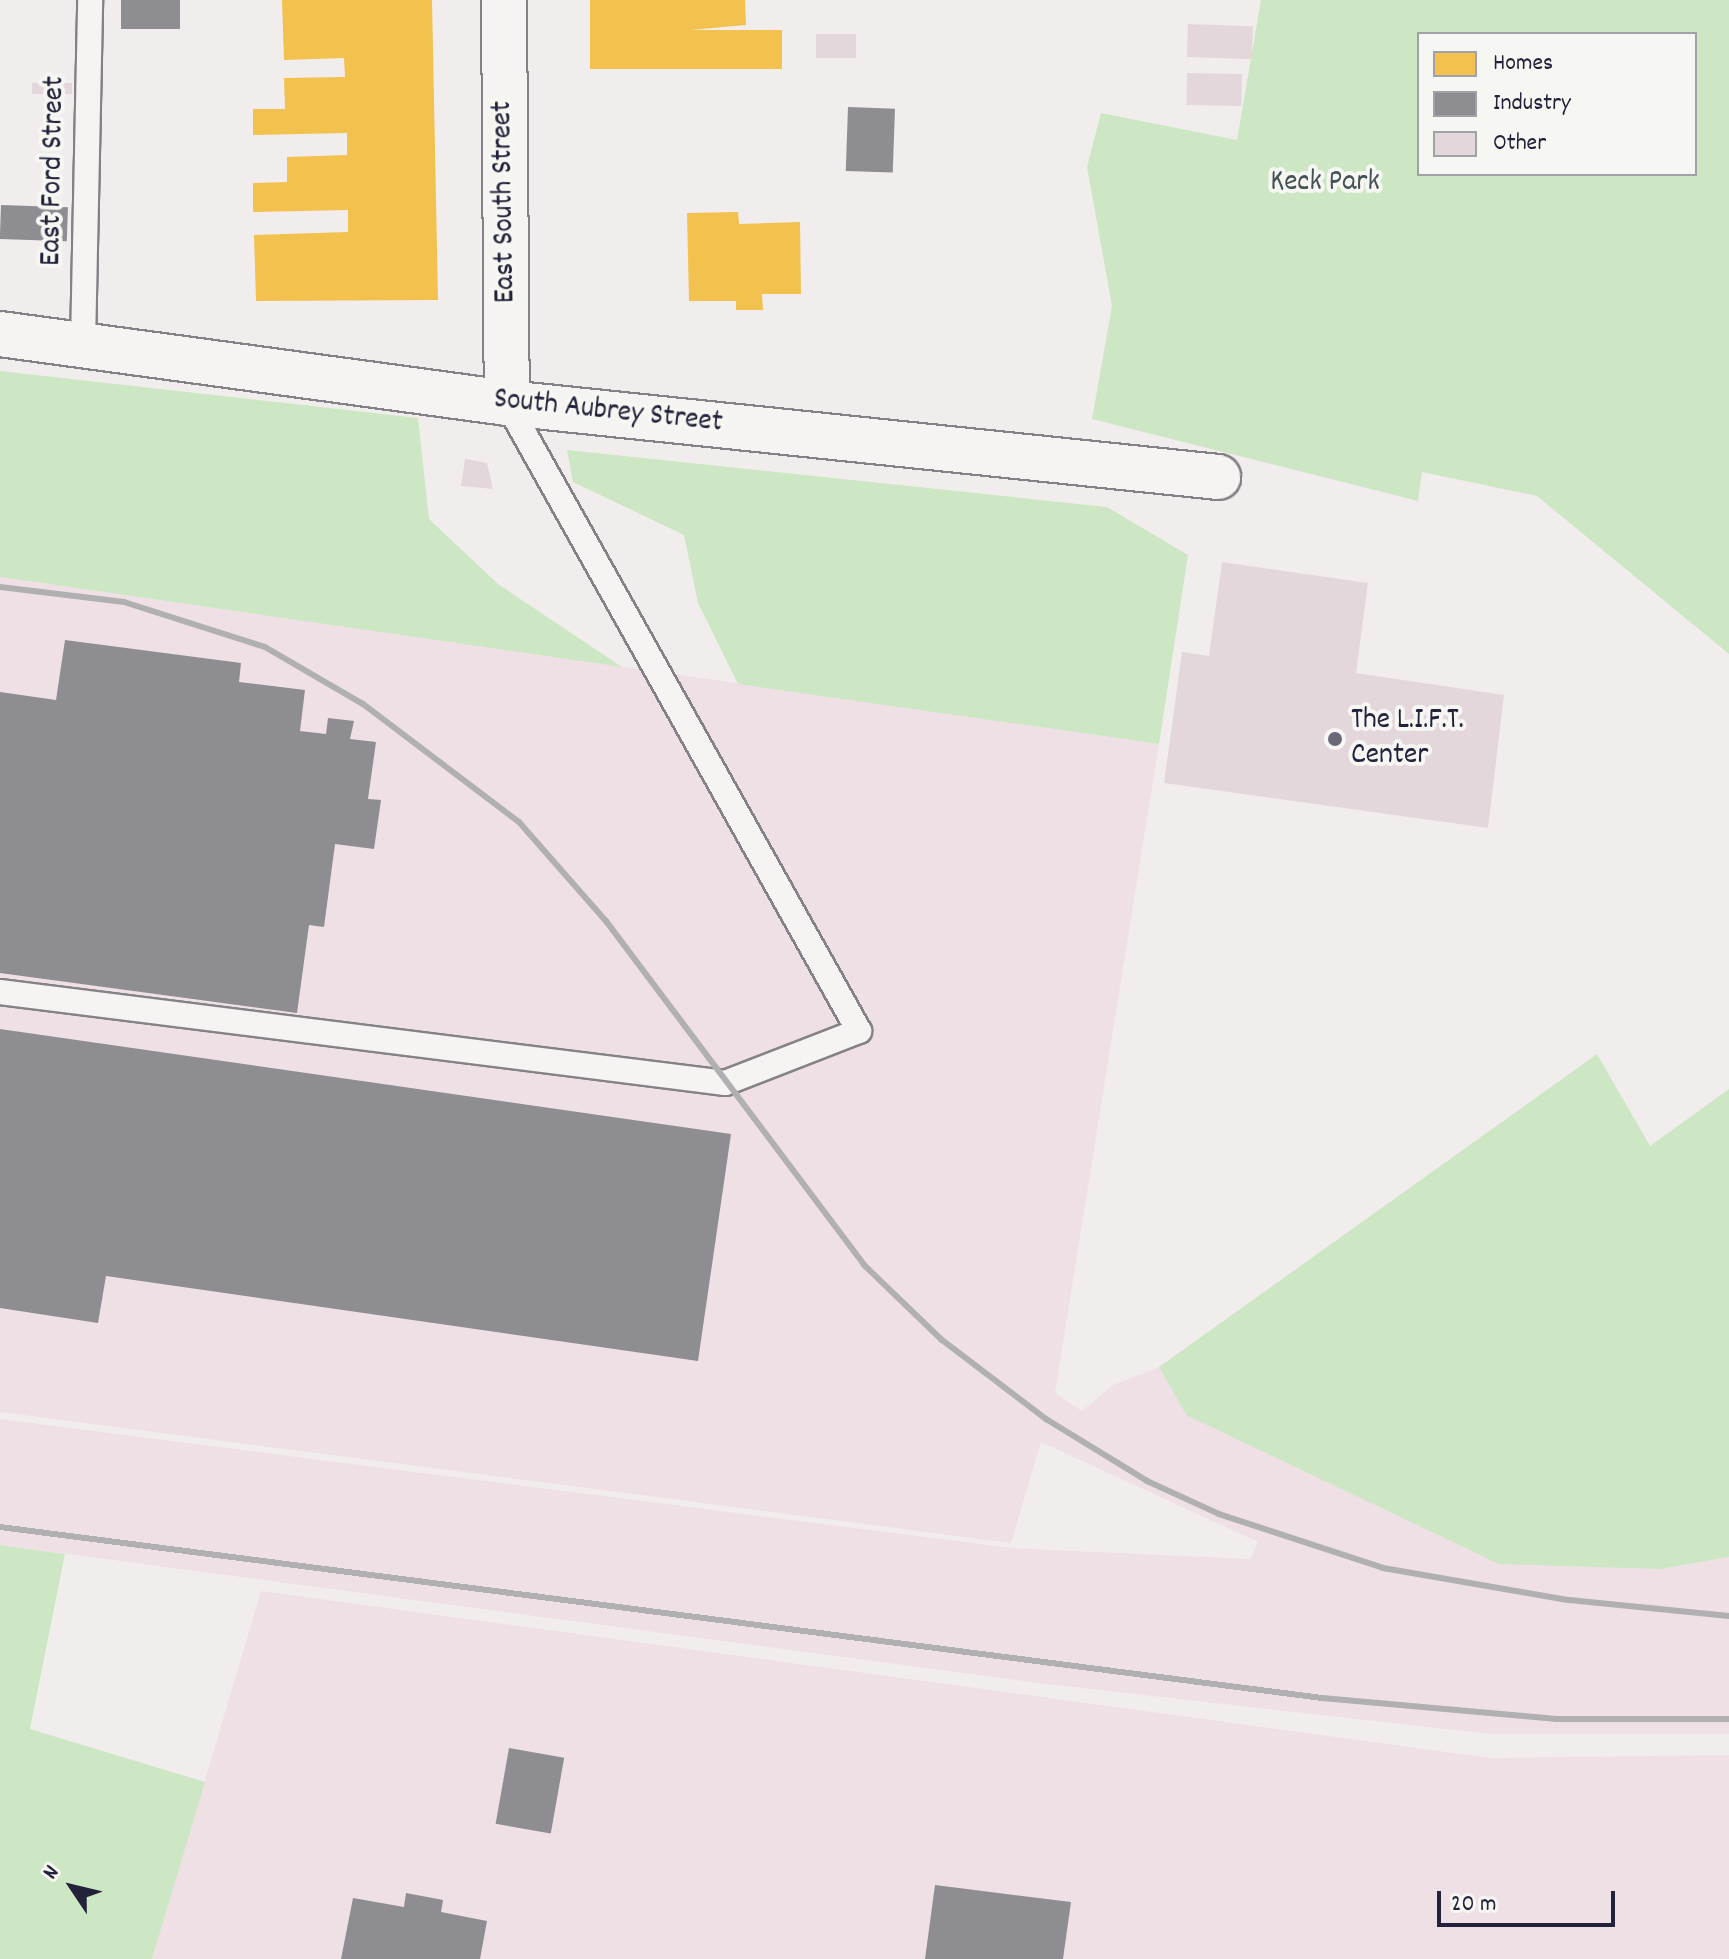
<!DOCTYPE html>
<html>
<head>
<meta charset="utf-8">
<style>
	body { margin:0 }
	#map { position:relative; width:1729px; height:1959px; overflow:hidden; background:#f2eded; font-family:Dekko,sans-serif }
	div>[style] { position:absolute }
	.built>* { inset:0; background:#efe0e5 }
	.green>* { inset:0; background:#cde7c4 }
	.homes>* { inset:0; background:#f2c14e }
	.industry>* { inset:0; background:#8d8d92; transform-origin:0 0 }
	.building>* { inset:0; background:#e4d7dc; transform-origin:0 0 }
	.roads { filter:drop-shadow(2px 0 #848287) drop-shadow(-2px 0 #848287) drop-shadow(0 2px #848287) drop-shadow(0 -2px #848287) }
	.service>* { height:24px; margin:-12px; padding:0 12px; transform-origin:12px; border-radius:12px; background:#f5f4f2 }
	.minor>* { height:44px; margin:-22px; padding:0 22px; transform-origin:22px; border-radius:22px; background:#f5f4f2 }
	.rail>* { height:6px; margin:-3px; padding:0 3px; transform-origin:3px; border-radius:3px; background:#b0afb1 }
	.dots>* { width:22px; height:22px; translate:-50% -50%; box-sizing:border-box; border:4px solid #f6f6f2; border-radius:50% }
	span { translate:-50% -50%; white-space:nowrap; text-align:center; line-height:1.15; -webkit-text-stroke:8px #f6f6f2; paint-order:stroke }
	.street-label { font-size:30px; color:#22223b }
	.park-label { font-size:30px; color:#455255 }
	.poi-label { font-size:30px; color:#22223b }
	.left { translate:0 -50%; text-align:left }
	.legend { position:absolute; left:1417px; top:32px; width:280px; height:144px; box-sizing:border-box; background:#f6f6f2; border:2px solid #a1a1a9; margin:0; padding:10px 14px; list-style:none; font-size:24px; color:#22223b }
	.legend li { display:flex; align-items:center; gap:16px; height:40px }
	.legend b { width:40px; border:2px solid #a1a1a9 }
	.north { position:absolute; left:32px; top:1847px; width:80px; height:80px; -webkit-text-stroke:6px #f6f6f2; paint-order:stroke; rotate:305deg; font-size:22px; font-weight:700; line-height:32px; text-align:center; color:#22223b }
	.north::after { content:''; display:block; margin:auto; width:28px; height:36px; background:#22223b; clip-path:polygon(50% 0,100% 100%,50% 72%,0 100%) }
	.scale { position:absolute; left:1437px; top:1891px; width:178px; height:36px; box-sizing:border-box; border:4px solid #22223b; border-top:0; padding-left:10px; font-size:24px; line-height:28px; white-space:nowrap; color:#22223b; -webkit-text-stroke:6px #f6f6f2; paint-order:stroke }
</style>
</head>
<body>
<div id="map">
	<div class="built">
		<div style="clip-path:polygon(0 577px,1159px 744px,1055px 1393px,1082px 1411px,1113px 1385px,1159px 1367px,1186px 1415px,1661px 1569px,1729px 1557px,1729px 1734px,1491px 1734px,1046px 1684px,0 1545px,0 1419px,1012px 1548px,1250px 1559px,1258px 1542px,1041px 1442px,1011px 1543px,0 1412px)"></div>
		<div style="clip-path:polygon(261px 1591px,1491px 1758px,1729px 1755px,1729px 1959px,152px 1959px)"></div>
	</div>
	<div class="green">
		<div style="clip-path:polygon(evenodd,1261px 0,1729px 0,1729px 654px,1537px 496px,1422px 472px,1418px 501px,1092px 419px,1112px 306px,1087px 167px,1101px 113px,1237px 140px,1261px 0,1419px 34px,1695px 34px,1695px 174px,1419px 174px,1419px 34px)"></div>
		<div style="clip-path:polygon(0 371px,418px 418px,429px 519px,498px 584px,622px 667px,0 577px)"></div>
		<div style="clip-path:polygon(567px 450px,1107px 507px,1188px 555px,1159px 744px,738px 684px,698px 603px,684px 535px,573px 482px)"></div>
		<div style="clip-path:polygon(1597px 1054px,1650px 1146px,1729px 1089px,1729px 1557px,1661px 1569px,1499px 1564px,1186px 1415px,1159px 1367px)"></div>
		<div style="clip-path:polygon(0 1545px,65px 1554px,30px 1729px,205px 1782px,152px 1959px,0 1959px)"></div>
	</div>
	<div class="homes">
		<div style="clip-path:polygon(282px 0,432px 0,438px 300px,256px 301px,254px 235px,348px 232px,348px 210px,253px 212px,253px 183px,287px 182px,287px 157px,347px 155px,347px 133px,253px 135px,253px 109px,285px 109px,284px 78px,345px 77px,344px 58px,284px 60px)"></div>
		<div style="clip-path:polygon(590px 0,745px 0,746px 25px,691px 30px,782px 30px,782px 69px,590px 69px)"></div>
		<div style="clip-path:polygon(738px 212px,739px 224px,800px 222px,801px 294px,762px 294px,763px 310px,736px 310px,736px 301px,689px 301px,687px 213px)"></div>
	</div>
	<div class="industry">
		<div style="left:121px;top:0;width:59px;height:29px"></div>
		<div style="left:848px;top:107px;width:47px;height:64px;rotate:2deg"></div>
		<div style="left:1px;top:205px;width:67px;height:34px;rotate:2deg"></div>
		<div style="clip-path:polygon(65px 640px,241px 663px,239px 682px,305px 690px,300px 731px,326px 734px,328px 718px,354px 721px,350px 739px,376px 742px,368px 799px,381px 800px,374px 849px,335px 844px,324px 927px,309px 925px,297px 1013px,0 973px,0 692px,56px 700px)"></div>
		<div style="clip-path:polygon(0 1029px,731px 1134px,698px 1361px,106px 1276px,98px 1323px,0 1308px)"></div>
		<div style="left:509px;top:1748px;width:56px;height:77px;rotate:10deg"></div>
		<div style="clip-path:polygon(935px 1885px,1071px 1902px,1063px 1959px,925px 1959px)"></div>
		<div style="clip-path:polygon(406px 1893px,443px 1900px,441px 1912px,487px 1921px,480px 1959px,341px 1959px,353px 1898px,404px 1907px)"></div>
	</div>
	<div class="building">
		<div style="left:1188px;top:24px;width:65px;height:33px;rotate:2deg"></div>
		<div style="left:816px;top:34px;width:40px;height:24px"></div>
		<div style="left:1187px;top:73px;width:55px;height:32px;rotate:1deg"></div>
		<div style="left:32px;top:83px;width:40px;height:11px"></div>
		<div style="clip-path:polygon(465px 459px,487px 463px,493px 489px,461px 486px)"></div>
		<div style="clip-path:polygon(1222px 562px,1368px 583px,1356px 673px,1504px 695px,1488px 828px,1164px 783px,1182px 652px,1209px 656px)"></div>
	</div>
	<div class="roads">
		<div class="service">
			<div style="left:83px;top:344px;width:344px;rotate:-88.8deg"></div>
			<div style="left:0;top:992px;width:731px;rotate:7.15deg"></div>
			<div style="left:725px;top:1083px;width:144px;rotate:-21.2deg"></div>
			<div style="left:859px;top:1031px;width:720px;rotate:-119.27deg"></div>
		</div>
		<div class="minor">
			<div style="left:504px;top:0;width:403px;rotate:89.6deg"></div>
			<div style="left:0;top:334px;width:512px;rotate:7.75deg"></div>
			<div style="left:507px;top:403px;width:715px;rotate:5.94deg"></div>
		</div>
	</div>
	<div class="rail">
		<div style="left:0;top:587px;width:125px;rotate:6.9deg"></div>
		<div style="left:124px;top:602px;width:148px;rotate:17.7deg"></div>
		<div style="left:265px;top:647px;width:113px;rotate:30.2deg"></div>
		<div style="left:363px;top:704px;width:196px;rotate:37.1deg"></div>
		<div style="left:519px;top:822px;width:132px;rotate:48.7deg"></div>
		<div style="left:606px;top:921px;width:430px;rotate:53.1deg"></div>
		<div style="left:864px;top:1265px;width:108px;rotate:43.9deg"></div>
		<div style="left:942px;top:1340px;width:131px;rotate:37.2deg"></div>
		<div style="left:1046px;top:1419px;width:119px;rotate:31.5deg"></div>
		<div style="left:1147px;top:1481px;width:79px;rotate:24.6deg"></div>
		<div style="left:1219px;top:1514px;width:173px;rotate:18.2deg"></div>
		<div style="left:1383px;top:1568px;width:189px;rotate:9.8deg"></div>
		<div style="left:1569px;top:1600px;width:161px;rotate:5.7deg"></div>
		<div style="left:0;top:1527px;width:1333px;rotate:7.37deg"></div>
		<div style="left:1322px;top:1698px;width:236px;rotate:5.1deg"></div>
		<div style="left:1557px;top:1719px;width:172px"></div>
	</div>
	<div class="dots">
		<div style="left:1335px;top:739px;background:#6b6979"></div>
	</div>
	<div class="street-label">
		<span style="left:55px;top:171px;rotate:-89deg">East Ford Street</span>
		<span style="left:506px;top:202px;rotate:-91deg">East South Street</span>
		<span style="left:608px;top:413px;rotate:6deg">South Aubrey Street</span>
	</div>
	<div class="park-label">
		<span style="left:1325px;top:184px">Keck Park</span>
	</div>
	<div class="poi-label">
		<span class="left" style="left:1351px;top:739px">The L.I.F.T.<br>Center</span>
	</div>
	<ul class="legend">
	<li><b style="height:22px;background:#f2c14e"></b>Homes</li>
	<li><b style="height:22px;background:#8d8d92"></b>Industry</li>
	<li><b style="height:22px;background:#e4d7dc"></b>Other</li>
	</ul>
	<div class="north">N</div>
	<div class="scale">20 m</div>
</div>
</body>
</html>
